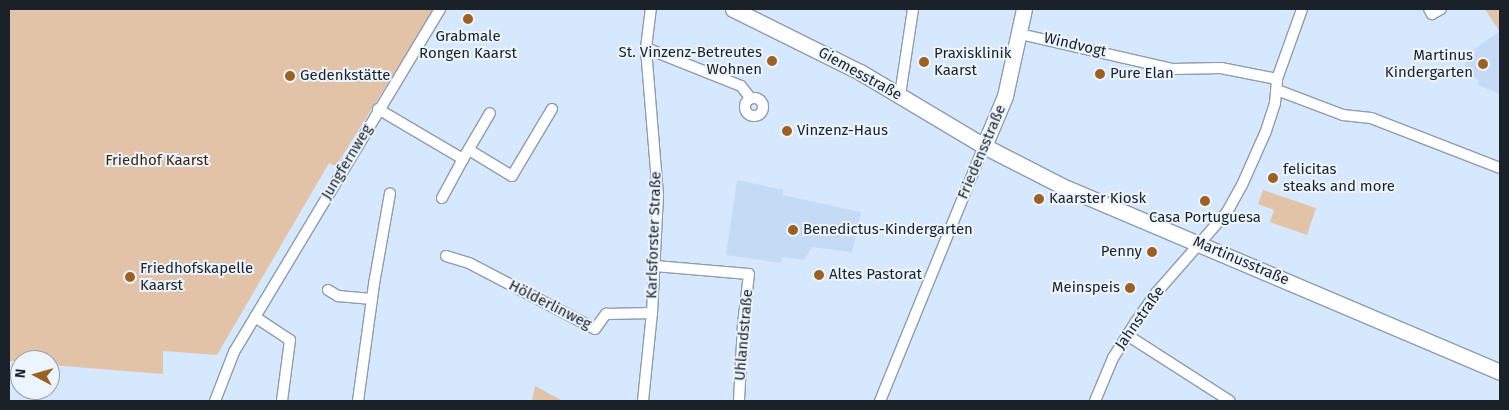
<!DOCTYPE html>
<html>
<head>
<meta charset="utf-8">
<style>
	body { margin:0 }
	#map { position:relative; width:1509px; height:410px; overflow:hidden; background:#d5e8fd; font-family:"Fira Sans",sans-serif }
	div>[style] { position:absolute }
	.built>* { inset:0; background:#c4daf5 }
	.green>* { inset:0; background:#e2c3a8 }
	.roads { filter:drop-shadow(1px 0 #8c9db1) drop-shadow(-1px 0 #8c9db1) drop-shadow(0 1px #8c9db1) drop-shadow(0 -1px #8c9db1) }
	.street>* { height:10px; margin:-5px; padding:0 5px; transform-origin:5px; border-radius:5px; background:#fff }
	.street>.ring { margin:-5px; padding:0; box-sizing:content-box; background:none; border:10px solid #fff; border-radius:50% }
	.secondary>* { height:15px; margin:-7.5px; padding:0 7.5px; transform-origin:7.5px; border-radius:7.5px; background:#fff }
	.dots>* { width:14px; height:14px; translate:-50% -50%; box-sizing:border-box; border:2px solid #ecf4fd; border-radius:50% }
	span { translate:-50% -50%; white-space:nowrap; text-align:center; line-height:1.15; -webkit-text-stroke:4px #ecf4fd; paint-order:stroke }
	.poi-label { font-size:15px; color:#1a2129 }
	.right { translate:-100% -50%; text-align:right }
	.left { translate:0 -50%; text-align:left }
	.street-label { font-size:15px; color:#1a2129 }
	.park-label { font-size:15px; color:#3f250b }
	.frame { position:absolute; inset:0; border:10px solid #1a2129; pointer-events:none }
	.north { position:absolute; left:10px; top:350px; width:50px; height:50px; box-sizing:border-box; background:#ecf4fd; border:1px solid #98a0a8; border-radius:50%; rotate:276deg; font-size:14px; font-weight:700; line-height:20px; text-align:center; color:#1a2129 }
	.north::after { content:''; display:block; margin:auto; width:18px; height:22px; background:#9c6122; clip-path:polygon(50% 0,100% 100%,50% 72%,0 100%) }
</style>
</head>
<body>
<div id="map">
	<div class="built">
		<div style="clip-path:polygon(1500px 31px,1500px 94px,1478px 85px,1479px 80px,1462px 74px,1468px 54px)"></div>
		<div style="clip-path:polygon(737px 180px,783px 190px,782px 195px,861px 212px,852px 252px,812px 247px,804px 260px,782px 257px,781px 263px,726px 255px)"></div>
	</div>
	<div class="green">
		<div style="clip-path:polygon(11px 9px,434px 9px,336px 166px,329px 163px,217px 355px,163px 351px,163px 374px,50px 365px,50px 360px,9px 361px,9px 16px)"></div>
		<div style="clip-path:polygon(1485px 9px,1500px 9px,1500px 32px,1492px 20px)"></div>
		<div style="clip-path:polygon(1263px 190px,1316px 208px,1307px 235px,1270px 222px,1274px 210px,1258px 204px)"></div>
		<div style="clip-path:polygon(535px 386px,563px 401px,532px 401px)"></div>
	</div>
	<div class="roads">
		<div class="street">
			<div style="left:1429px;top:9px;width:6px;rotate:59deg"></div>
			<div style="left:1432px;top:14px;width:10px;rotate:-29deg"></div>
			<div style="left:1020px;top:34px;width:157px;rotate:12.9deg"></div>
			<div style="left:1173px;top:69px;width:48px;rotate:-1.2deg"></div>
			<div style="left:1221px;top:68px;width:57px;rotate:11.1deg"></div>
			<div style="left:646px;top:48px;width:102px;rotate:21.8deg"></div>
			<div style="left:741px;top:86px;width:16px;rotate:52deg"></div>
			<div style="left:1277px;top:90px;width:71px;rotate:20.7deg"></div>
			<div style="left:1343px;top:115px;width:28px;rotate:6deg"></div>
			<div style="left:1371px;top:118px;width:138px;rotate:21.2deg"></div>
			<div style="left:900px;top:95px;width:87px;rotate:-81.4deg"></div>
			<div class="ring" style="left:745px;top:98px;width:8px;height:8px"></div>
			<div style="left:378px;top:109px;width:99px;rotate:30.5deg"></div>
			<div style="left:463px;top:159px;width:53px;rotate:-59.6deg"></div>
			<div style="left:469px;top:150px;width:50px;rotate:31.2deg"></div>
			<div style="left:512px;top:176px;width:78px;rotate:-59.2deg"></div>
			<div style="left:442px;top:198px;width:44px;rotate:-61.7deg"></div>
			<div style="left:446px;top:256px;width:24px;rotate:17deg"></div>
			<div style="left:469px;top:263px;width:142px;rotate:27.6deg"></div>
			<div style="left:595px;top:329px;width:19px;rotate:-54deg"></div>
			<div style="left:606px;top:314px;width:46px;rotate:-1.2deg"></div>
			<div style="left:655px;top:266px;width:94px;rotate:4.9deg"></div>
			<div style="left:749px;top:274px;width:50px;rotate:96.8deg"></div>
			<div style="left:743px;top:324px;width:77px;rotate:93deg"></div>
			<div style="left:328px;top:290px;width:12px;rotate:31deg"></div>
			<div style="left:338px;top:296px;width:34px;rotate:5deg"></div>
			<div style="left:255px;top:317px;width:42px;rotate:33.3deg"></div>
			<div style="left:290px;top:340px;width:62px;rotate:97.5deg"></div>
			<div style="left:1127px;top:335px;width:122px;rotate:32.7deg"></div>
			<div style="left:215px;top:401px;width:53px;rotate:-68.8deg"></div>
			<div style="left:234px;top:352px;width:400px;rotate:-59deg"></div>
			<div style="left:358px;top:401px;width:118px;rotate:-82.2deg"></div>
			<div style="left:374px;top:284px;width:92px;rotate:-80deg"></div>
			<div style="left:643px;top:401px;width:88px;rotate:-84.2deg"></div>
			<div style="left:652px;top:313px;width:118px;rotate:-87.1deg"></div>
			<div style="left:658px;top:195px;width:147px;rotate:-94.7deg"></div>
			<div style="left:646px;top:48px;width:39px;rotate:-83deg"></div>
			<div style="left:880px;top:401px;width:275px;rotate:-67.8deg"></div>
			<div style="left:1095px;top:401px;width:47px;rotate:-67.3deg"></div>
			<div style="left:1113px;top:358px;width:41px;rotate:-57.8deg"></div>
			<div style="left:1135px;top:323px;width:38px;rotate:-55deg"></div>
			<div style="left:1157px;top:292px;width:106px;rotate:-48.8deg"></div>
			<div style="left:1227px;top:212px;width:31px;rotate:-61deg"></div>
			<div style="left:1242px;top:185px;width:59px;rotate:-66deg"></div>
			<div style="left:1266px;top:131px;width:29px;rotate:-72deg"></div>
			<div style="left:1275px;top:103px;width:24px;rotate:-85deg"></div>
			<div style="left:1277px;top:79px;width:74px;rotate:-70.3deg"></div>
		</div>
		<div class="secondary">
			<div style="left:733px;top:9px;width:142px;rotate:26.4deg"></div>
			<div style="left:860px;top:72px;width:144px;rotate:30.8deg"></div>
			<div style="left:984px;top:146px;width:88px;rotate:27.1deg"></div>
			<div style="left:1062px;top:186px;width:476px;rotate:23deg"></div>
			<div style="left:984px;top:146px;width:54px;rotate:-67.2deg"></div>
			<div style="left:1005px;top:96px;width:89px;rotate:-77.7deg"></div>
		</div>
	</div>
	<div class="dots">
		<div style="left:468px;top:19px;background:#9c6122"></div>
		<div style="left:772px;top:61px;background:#9c6122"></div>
		<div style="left:924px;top:62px;background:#9c6122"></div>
		<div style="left:1483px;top:64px;background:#9c6122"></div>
		<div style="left:1100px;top:74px;background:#9c6122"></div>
		<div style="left:290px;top:76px;background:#9c6122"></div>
		<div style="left:787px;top:131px;background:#9c6122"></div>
		<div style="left:1273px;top:178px;background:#9c6122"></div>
		<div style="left:1039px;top:199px;background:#9c6122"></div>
		<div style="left:1205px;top:201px;background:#9c6122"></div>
		<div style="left:793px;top:230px;background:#9c6122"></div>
		<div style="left:1152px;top:252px;background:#9c6122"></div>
		<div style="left:819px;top:275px;background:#9c6122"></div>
		<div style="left:130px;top:277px;background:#9c6122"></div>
		<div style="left:1130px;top:288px;background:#9c6122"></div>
	</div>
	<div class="poi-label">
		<span style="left:468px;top:45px">Grabmale<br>Rongen Kaarst</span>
		<span class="right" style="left:762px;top:61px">St. Vinzenz-Betreutes<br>Wohnen</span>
		<span class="left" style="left:934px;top:62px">Praxisklinik<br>Kaarst</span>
		<span class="right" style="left:1473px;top:64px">Martinus<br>Kindergarten</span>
		<span class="left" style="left:1110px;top:74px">Pure Elan</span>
		<span class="left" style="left:300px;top:76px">Gedenkstätte</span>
		<span class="left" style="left:797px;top:131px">Vinzenz-Haus</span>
		<span class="left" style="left:1283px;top:178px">felicitas<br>steaks and more</span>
		<span class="left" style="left:1049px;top:199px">Kaarster Kiosk</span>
		<span style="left:1205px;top:218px">Casa Portuguesa</span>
		<span class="left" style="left:803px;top:230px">Benedictus-Kindergarten</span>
		<span class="right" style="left:1142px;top:252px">Penny</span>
		<span class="left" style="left:140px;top:277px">Friedhofskapelle<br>Kaarst</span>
		<span class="left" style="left:829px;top:275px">Altes Pastorat</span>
		<span class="right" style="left:1120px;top:288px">Meinspeis</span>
	</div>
	<div class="street-label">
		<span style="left:1075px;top:45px;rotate:13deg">Windvogt</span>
		<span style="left:860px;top:74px;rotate:29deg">Giemesstraße</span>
		<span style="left:982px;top:152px;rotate:-67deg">Friedensstraße</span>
		<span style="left:347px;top:162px;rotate:-59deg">Jungfernweg</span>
		<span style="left:654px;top:235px;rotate:-88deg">Karlsforster Straße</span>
		<span style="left:1241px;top:261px;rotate:23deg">Martinusstraße</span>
		<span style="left:550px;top:305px;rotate:27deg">Hölderlinweg</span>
		<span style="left:1140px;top:318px;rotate:-55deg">Jahnstraße</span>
		<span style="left:744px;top:335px;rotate:-85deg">Uhlandstraße</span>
	</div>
	<div class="park-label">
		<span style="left:157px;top:161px">Friedhof Kaarst</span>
	</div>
	<div class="frame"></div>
	<div class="north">N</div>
</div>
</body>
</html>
